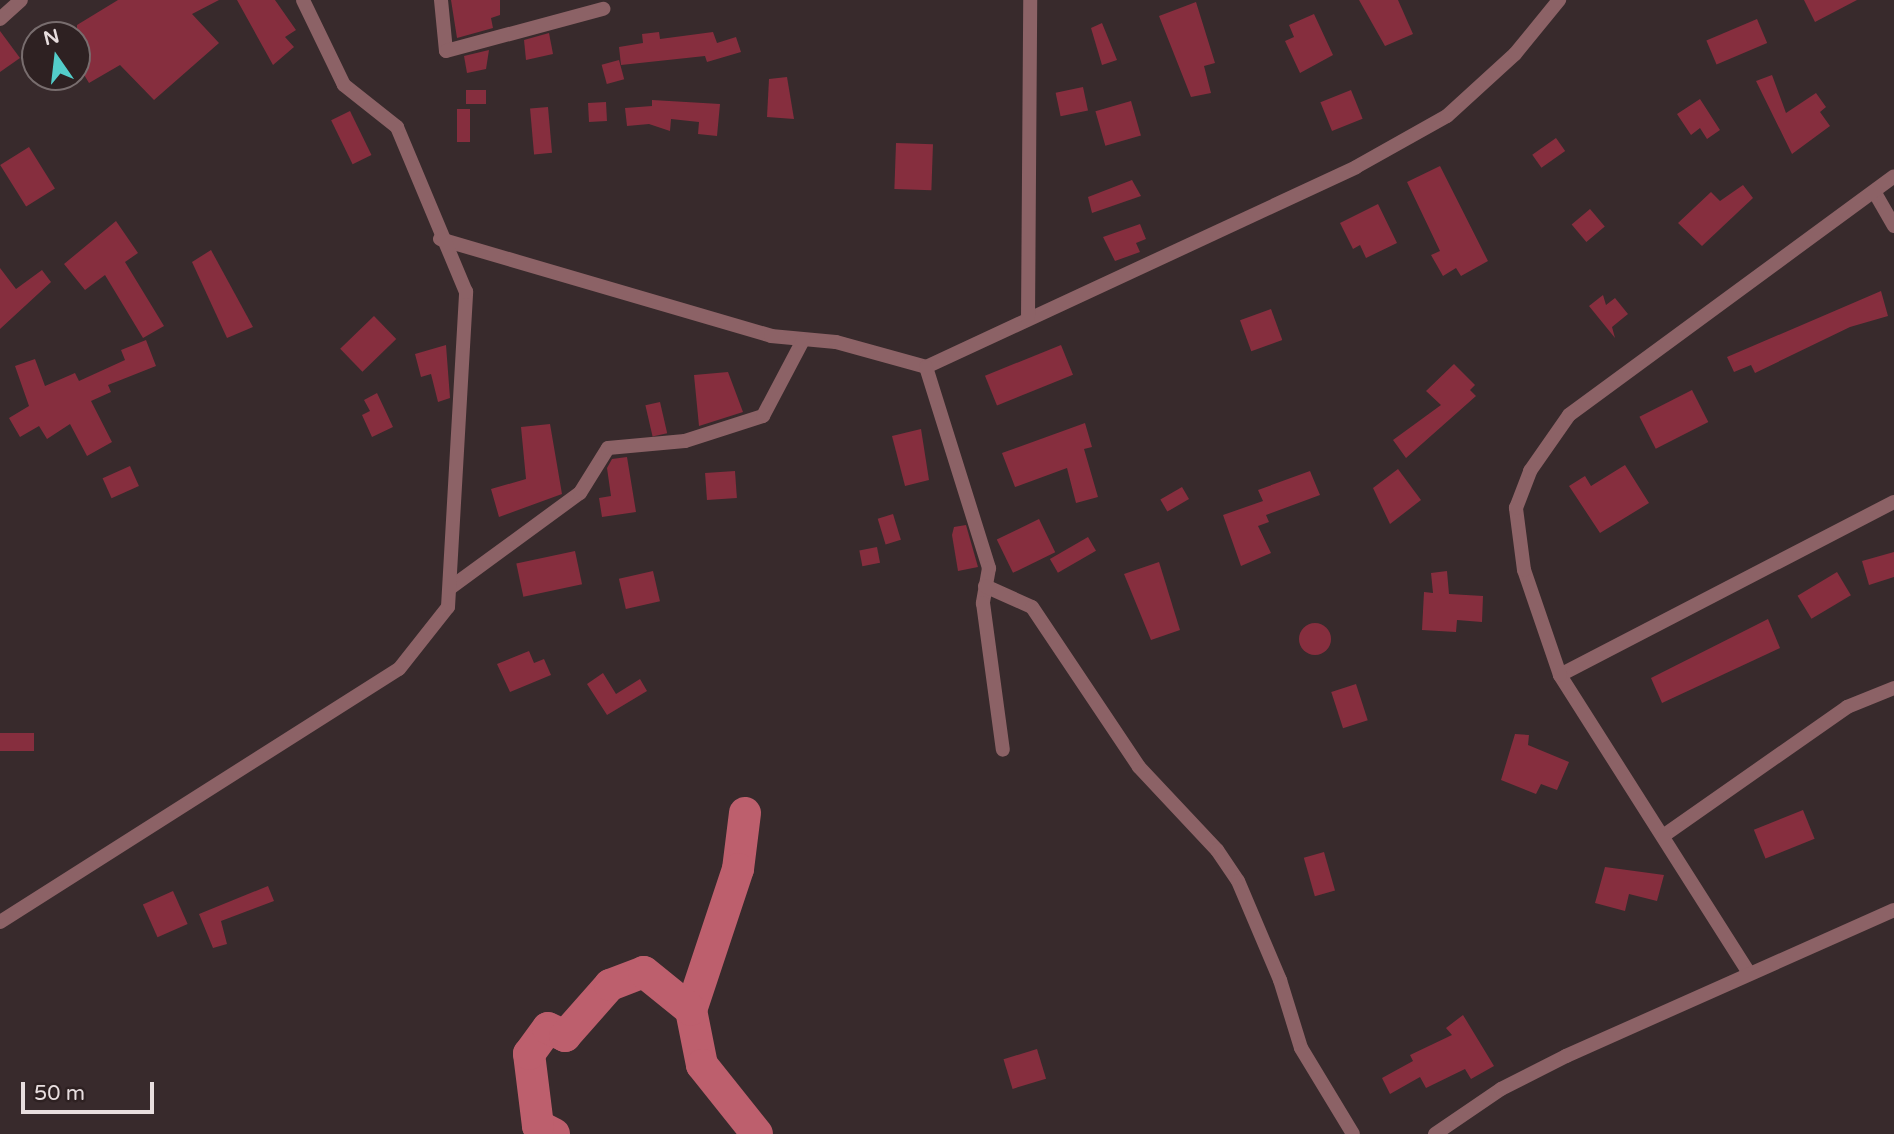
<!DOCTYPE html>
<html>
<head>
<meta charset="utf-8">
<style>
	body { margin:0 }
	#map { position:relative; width:1894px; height:1134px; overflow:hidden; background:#382a2c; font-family:"Varela Round",sans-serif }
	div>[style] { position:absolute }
	.river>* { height:32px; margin:-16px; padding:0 16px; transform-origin:16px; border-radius:16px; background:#bd5f6d }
	.building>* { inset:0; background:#862e3e; transform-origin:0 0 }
	.round { border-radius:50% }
	.street>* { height:14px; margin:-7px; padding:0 7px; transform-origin:7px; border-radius:7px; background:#8c6266 }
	span { translate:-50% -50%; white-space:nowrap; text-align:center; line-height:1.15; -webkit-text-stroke:7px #2e2122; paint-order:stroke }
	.north { position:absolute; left:21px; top:21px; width:70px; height:70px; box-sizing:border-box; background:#2e2122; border:2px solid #786d6e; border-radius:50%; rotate:346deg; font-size:19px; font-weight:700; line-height:28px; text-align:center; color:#e8dedf }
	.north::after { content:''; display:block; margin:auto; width:24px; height:32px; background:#53cdca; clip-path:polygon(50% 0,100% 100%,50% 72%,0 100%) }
	.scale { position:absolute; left:21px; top:1082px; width:133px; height:32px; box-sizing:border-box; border:4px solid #e8dedf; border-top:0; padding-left:9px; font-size:21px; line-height:24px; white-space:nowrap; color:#e8dedf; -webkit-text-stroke:5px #2e2122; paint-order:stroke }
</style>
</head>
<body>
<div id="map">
	<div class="river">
		<div style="left:745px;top:813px;width:56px;rotate:97.1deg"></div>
		<div style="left:738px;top:869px;width:149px;rotate:108.4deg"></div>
		<div style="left:691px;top:1010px;width:56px;rotate:78.7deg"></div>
		<div style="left:702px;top:1065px;width:88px;rotate:51.4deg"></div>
		<div style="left:554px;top:1134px;width:18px;rotate:-153deg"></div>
		<div style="left:538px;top:1126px;width:73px;rotate:-97.1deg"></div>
		<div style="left:529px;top:1054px;width:32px;rotate:-54deg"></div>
		<div style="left:548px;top:1028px;width:19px;rotate:25deg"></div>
		<div style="left:565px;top:1036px;width:68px;rotate:-48.6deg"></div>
		<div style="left:610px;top:985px;width:36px;rotate:-21deg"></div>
		<div style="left:644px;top:972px;width:60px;rotate:39deg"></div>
	</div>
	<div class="building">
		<div style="clip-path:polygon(118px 0,219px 0,192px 14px,219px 43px,154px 100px,120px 65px,89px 83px,77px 63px,77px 25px)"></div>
		<div style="clip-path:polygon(237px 0,275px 0,296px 30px,285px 37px,294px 47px,273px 65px)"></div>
		<div style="clip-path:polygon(451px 0,500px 0,500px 15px,491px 18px,493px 28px,457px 38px)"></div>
		<div style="clip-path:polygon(1359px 0,1398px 0,1413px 34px,1385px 46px)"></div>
		<div style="clip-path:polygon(1804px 0,1857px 0,1815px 22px)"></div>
		<div style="clip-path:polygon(1196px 2px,1215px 63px,1204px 66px,1211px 93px,1191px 97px,1159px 16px)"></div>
		<div style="clip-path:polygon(1314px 14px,1333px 55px,1300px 73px,1285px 41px,1294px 37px,1289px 25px)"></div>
		<div style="left:1757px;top:19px;width:26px;height:55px;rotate:67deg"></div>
		<div style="clip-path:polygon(1102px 23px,1117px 60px,1102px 65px,1091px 28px)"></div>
		<div style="clip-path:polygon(0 31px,20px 58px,0 72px)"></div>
		<div style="clip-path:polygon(659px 32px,660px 39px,713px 32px,717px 43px,736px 37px,741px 52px,707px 62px,705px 56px,621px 65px,619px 47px,643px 43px,642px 34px)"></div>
		<div style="clip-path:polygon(549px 33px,553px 54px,526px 60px,524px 40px)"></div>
		<div style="clip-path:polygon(489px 50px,486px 69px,467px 73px,464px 56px)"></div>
		<div style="left:619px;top:60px;width:20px;height:18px;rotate:75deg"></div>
		<div style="clip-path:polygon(1772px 75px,1786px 113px,1816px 93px,1826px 107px,1820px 112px,1830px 126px,1792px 154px,1756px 81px)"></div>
		<div style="clip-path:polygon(787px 77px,794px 119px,767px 117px,769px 79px)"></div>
		<div style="left:1083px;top:87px;width:24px;height:28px;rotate:78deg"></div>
		<div style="left:466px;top:90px;width:20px;height:14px"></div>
		<div style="left:1351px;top:90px;width:31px;height:33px;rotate:68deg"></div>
		<div style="clip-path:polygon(1700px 99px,1720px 130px,1707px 139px,1700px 128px,1691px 135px,1677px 114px)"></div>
		<div style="clip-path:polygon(652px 100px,720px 104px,717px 136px,698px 134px,699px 122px,671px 119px,670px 131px,649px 124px,627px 126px,625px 108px,652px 106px)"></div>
		<div style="left:1131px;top:101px;width:36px;height:37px;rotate:74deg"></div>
		<div style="left:606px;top:102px;width:19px;height:18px;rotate:87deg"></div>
		<div style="left:548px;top:107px;width:46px;height:18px;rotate:85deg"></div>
		<div style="left:457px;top:109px;width:13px;height:33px"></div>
		<div style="left:350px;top:111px;width:49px;height:21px;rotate:64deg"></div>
		<div style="left:1556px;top:138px;width:16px;height:29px;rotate:55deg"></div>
		<div style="left:896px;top:143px;width:37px;height:46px;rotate:2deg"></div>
		<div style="left:29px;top:147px;width:49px;height:34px;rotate:58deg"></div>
		<div style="clip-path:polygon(1440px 166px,1488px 261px,1461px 276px,1456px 268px,1443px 276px,1431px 255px,1440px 251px,1407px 182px)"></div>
		<div style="clip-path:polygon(1132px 180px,1141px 196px,1092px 213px,1088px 197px)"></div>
		<div style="clip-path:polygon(1743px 185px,1753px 198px,1702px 246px,1678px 223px,1711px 192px,1720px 201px)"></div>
		<div style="clip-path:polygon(1378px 204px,1397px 243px,1366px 258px,1360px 245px,1353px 249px,1340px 223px)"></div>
		<div style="left:1590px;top:209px;width:23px;height:24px;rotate:50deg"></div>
		<div style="clip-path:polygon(116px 221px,138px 253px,125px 262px,164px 326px,143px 338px,105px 275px,85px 290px,64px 264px)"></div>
		<div style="clip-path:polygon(1140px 224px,1146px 239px,1136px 243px,1140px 252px,1115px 261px,1103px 237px)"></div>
		<div style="clip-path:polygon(211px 250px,253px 327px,227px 338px,192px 262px)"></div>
		<div style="clip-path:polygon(0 268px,16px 289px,42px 270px,51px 282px,0 329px)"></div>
		<div style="clip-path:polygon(1881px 291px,1888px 316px,1850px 327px,1755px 373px,1751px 365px,1734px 372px,1727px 357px)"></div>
		<div style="clip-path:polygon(1603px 295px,1606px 305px,1615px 298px,1628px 314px,1612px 327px,1615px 338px,1589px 306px)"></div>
		<div style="left:1271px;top:309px;width:33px;height:33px;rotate:70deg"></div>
		<div style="left:374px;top:316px;width:32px;height:47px;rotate:46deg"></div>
		<div style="clip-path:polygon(146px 340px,156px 366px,108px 385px,111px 392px,91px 401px,112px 442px,87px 456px,70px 424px,47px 439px,39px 426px,20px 437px,9px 418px,29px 406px,15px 366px,35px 359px,45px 386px,75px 373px,79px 381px,125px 360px,121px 350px)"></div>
		<div style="clip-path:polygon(446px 345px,450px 398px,438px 402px,431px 374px,421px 377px,415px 354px)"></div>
		<div style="left:1061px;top:345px;width:32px;height:82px;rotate:68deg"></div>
		<div style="clip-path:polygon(1454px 364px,1475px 385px,1470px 390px,1476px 396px,1406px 458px,1393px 440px,1441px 405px,1426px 391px)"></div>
		<div style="clip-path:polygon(728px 372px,743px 412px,699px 426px,694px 375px)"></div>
		<div style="left:1692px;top:390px;width:36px;height:59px;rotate:63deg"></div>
		<div style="clip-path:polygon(377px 393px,393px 427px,372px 437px,362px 415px,370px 411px,364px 400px)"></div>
		<div style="left:660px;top:402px;width:32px;height:15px;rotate:77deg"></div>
		<div style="clip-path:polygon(1085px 423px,1092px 447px,1084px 449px,1098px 497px,1076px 503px,1067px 468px,1015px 487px,1002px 453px)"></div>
		<div style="clip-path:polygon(550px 424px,562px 494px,499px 517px,491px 489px,526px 479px,521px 427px)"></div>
		<div style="clip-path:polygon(921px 429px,929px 480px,905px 486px,892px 436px)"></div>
		<div style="clip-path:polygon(627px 457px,636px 512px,602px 517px,599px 498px,611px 496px,607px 468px,612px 459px)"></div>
		<div style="clip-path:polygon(1625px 465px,1649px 503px,1600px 533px,1569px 486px,1585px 476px,1591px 486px)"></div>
		<div style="left:130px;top:466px;width:22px;height:30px;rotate:66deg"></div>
		<div style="clip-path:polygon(1398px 469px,1421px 500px,1390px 524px,1373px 488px)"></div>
		<div style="left:735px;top:471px;width:27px;height:30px;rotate:86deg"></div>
		<div style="clip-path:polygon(1310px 471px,1320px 495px,1266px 515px,1269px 522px,1258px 526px,1271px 553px,1241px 566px,1223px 515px,1263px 501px,1258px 490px)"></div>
		<div style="left:1182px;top:487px;width:14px;height:25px;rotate:60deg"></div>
		<div style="left:893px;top:514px;width:27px;height:16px;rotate:73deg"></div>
		<div style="left:1039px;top:519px;width:37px;height:47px;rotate:64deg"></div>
		<div style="clip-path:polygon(966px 525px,978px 567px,958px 571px,952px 535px,954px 527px)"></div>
		<div style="left:1088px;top:537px;width:16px;height:44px;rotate:60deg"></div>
		<div style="left:877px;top:547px;width:16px;height:18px;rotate:79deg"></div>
		<div style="left:575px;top:551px;width:34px;height:60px;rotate:78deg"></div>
		<div style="clip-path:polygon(1894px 552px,1894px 577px,1869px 585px,1862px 561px)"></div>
		<div style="clip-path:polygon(1159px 562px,1180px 630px,1151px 640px,1124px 574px)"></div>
		<div style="left:653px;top:571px;width:31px;height:35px;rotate:77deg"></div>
		<div style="clip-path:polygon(1447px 571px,1449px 594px,1483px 596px,1482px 622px,1457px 620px,1456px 632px,1422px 630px,1424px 592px,1433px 593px,1431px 573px)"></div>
		<div style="left:1837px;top:572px;width:27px;height:46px;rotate:59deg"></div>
		<div style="clip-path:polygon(1768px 619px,1780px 648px,1662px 703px,1651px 678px)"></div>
		<div class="round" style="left:1299px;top:623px;width:32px;height:32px"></div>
		<div style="clip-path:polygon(529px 651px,534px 663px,544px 659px,551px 675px,510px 692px,497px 664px)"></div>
		<div style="clip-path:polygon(603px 673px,616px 694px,640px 679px,647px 691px,607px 715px,587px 684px)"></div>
		<div style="left:1356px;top:684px;width:38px;height:26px;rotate:72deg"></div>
		<div style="left:34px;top:733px;width:18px;height:34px;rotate:90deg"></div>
		<div style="clip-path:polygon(1515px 734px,1529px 735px,1528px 745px,1569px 762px,1557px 790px,1541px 784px,1536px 794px,1501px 780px)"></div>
		<div style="left:1803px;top:810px;width:31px;height:53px;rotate:68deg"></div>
		<div style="left:1324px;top:852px;width:40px;height:21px;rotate:74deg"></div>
		<div style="clip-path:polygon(1605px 867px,1664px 875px,1657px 901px,1629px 894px,1625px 911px,1595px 903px)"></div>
		<div style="clip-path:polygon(268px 886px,274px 901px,221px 921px,227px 944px,213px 948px,199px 914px)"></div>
		<div style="left:173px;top:891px;width:36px;height:33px;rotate:66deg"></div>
		<div style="clip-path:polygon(1463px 1015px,1494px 1066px,1471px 1079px,1465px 1069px,1426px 1088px,1420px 1077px,1390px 1094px,1382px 1078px,1413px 1061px,1410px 1055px,1452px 1035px,1446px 1028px)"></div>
		<div style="left:1037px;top:1049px;width:31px;height:35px;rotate:73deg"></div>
	</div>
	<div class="street">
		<div style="left:441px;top:0;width:51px;rotate:84.4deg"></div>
		<div style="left:446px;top:51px;width:163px;rotate:-15deg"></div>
		<div style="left:0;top:19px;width:28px;rotate:-42deg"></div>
		<div style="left:1875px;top:193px;width:38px;rotate:60deg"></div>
		<div style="left:440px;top:239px;width:345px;rotate:16.3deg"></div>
		<div style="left:771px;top:336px;width:65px;rotate:5.3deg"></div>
		<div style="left:836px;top:342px;width:93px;rotate:15.5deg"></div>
		<div style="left:926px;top:367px;width:474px;rotate:-24.9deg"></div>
		<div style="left:1356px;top:167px;width:104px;rotate:-29.3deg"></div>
		<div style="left:1447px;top:116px;width:92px;rotate:-42.4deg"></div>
		<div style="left:1515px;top:54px;width:70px;rotate:-50.8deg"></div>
		<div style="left:1028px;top:319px;width:319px;rotate:-89.6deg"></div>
		<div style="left:926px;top:367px;width:211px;rotate:72.6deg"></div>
		<div style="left:989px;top:568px;width:36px;rotate:100deg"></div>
		<div style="left:983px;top:603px;width:148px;rotate:82.3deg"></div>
		<div style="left:985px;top:586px;width:51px;rotate:24.1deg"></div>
		<div style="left:1032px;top:607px;width:192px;rotate:56.2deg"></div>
		<div style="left:1139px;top:767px;width:114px;rotate:46.8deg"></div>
		<div style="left:1217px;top:850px;width:37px;rotate:56deg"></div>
		<div style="left:1238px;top:881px;width:108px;rotate:67deg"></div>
		<div style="left:1280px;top:980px;width:71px;rotate:72.8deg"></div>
		<div style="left:1301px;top:1048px;width:100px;rotate:58.8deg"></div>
		<div style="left:450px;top:588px;width:161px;rotate:-36.2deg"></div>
		<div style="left:580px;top:493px;width:53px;rotate:-58.1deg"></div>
		<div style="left:608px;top:448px;width:77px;rotate:-5.2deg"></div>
		<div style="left:685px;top:441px;width:82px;rotate:-17.8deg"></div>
		<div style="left:763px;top:416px;width:86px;rotate:-62.2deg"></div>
		<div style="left:1560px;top:675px;width:376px;rotate:-27.4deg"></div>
		<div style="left:1663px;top:836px;width:225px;rotate:-35deg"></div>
		<div style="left:1847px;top:707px;width:51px;rotate:-22deg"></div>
		<div style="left:0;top:922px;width:472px;rotate:-32.4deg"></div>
		<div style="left:399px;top:669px;width:79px;rotate:-51.7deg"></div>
		<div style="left:448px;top:607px;width:316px;rotate:-86.7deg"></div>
		<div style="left:466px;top:292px;width:179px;rotate:-112.7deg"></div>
		<div style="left:397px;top:127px;width:68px;rotate:-141.6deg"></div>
		<div style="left:344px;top:85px;width:94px;rotate:-115.8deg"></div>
		<div style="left:1749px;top:973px;width:353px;rotate:-122.4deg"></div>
		<div style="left:1560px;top:675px;width:111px;rotate:-108.9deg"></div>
		<div style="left:1524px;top:570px;width:63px;rotate:-97.4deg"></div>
		<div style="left:1516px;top:508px;width:40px;rotate:-69deg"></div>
		<div style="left:1530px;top:471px;width:68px;rotate:-55.1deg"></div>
		<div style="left:1569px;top:415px;width:403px;rotate:-36.3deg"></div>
		<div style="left:1435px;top:1134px;width:80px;rotate:-34.3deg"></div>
		<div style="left:1501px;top:1089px;width:73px;rotate:-26.9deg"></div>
		<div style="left:1566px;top:1056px;width:359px;rotate:-24deg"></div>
	</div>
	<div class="north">N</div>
	<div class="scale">50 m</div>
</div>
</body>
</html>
